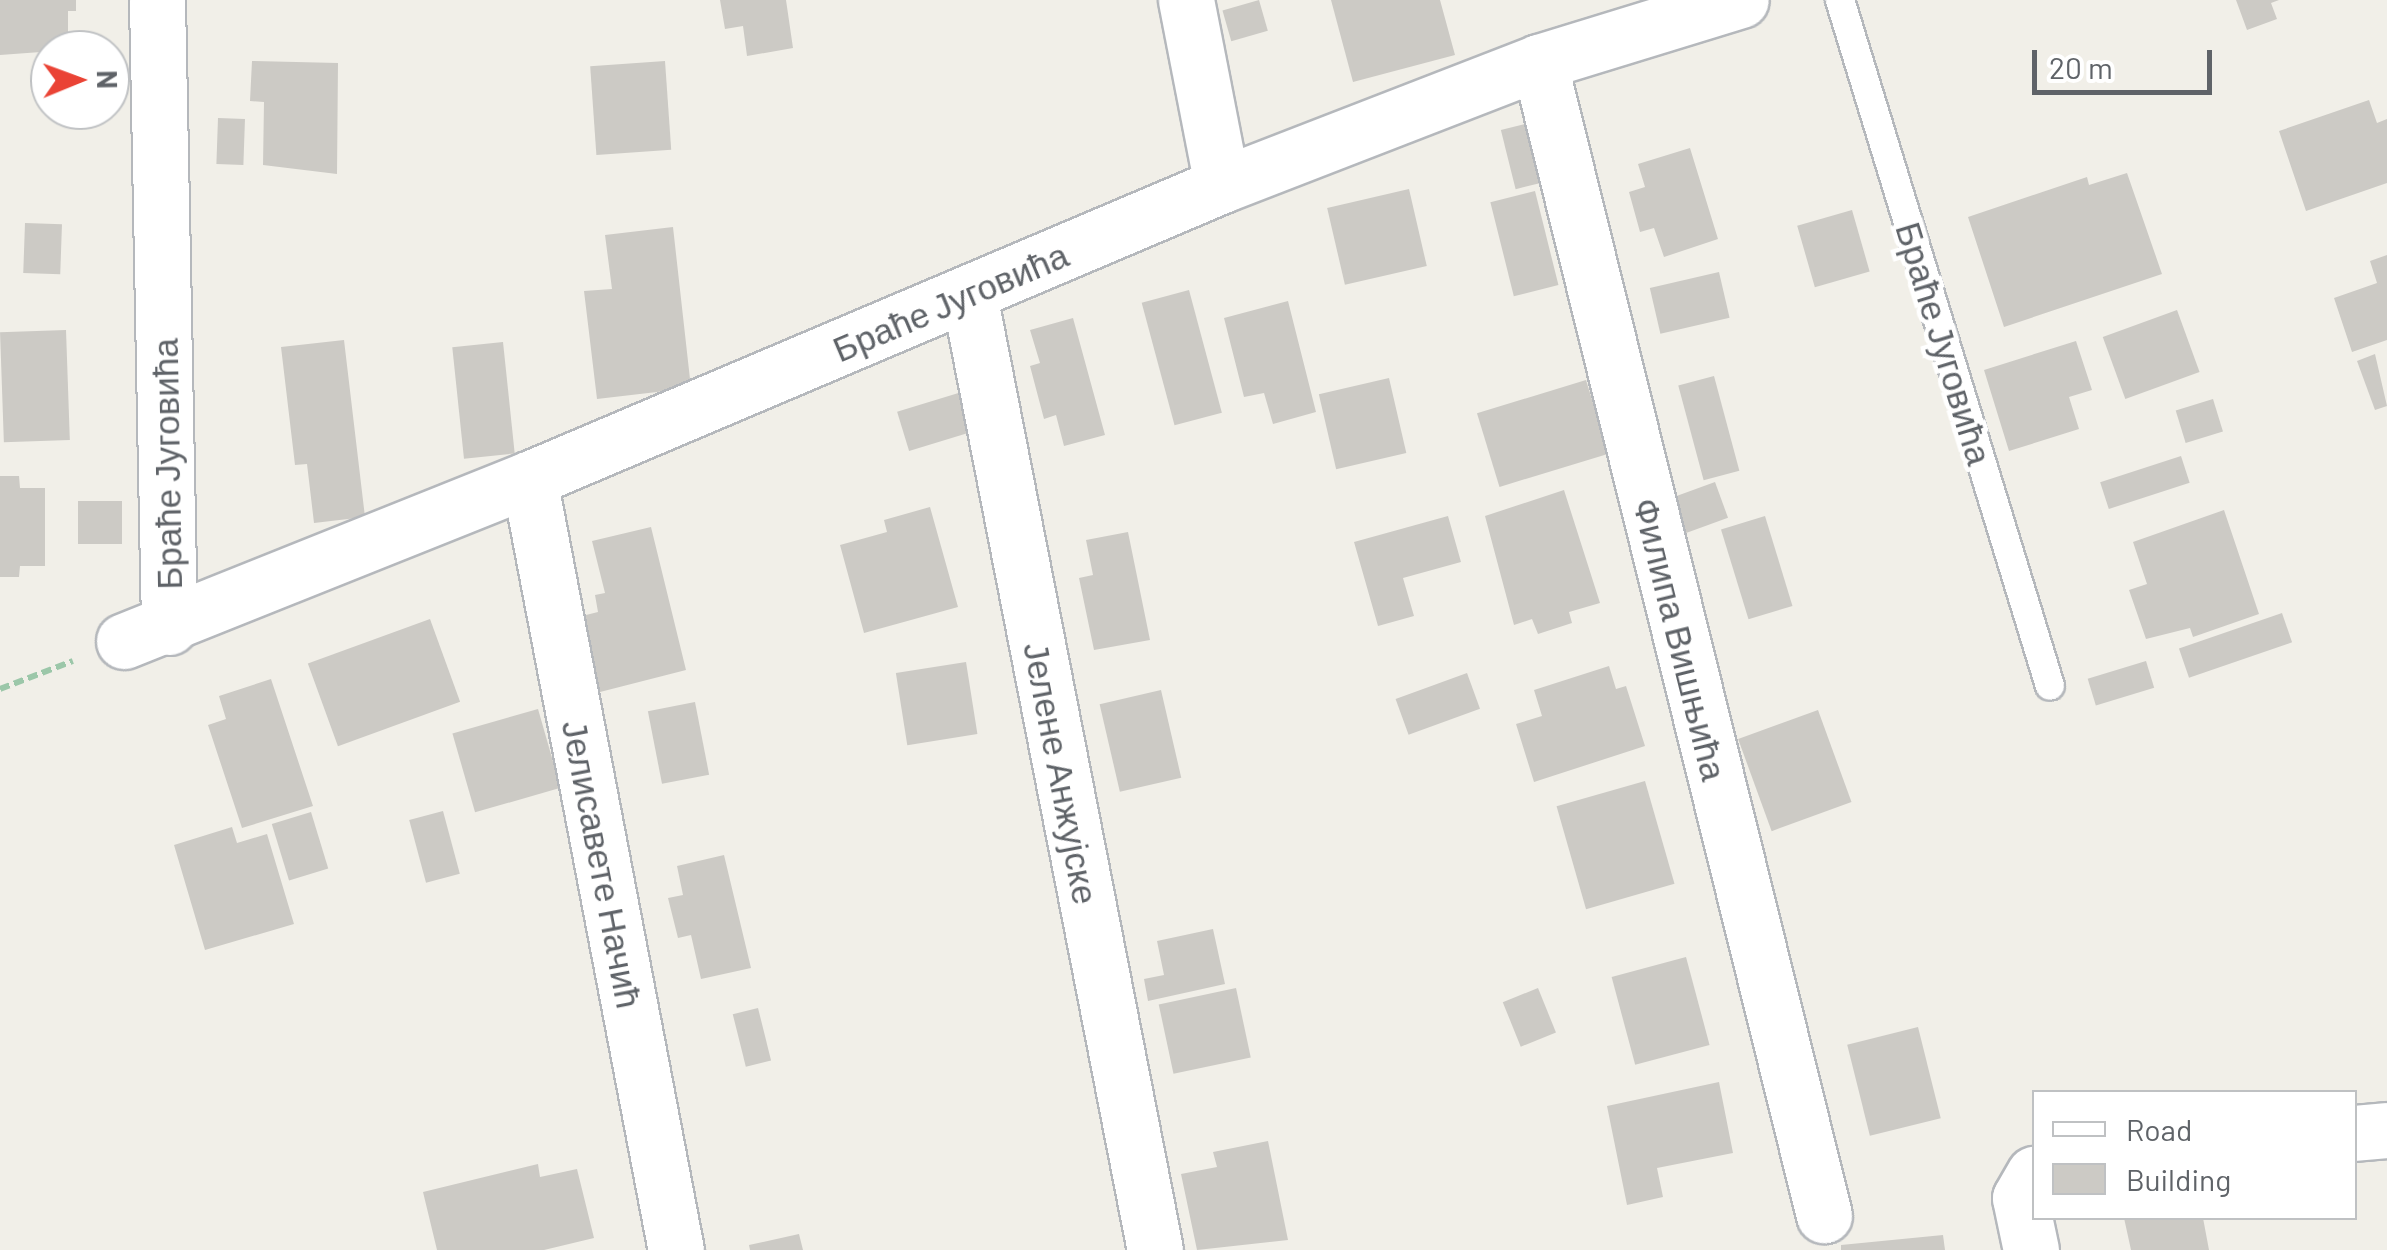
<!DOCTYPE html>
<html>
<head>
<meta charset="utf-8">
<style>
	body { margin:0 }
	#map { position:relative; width:2387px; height:1250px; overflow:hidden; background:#f1efe8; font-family:Barlow,sans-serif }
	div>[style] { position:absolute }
	.building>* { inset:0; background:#cccac5; transform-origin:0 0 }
	.path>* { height:6px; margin-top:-3px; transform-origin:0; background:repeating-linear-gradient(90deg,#9cc7a9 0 10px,transparent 0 15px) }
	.roads { filter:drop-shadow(2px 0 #b5b8bc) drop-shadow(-2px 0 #b5b8bc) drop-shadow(0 2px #b5b8bc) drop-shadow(0 -2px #b5b8bc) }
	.lane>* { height:28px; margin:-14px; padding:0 14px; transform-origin:14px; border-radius:14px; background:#fff }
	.street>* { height:55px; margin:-27.5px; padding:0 27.5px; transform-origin:27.5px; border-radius:27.5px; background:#fff }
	span { translate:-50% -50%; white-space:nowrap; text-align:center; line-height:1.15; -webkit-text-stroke:9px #fff; paint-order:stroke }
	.street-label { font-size:35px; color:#5f6368 }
	.legend { position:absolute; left:2032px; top:1090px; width:325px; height:130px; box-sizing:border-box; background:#fff; border:2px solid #bfc1c3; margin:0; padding:12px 18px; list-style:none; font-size:30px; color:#5f6368 }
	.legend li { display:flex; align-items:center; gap:20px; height:50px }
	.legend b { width:50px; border:2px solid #bfc1c3 }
	.north { position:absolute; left:30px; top:30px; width:100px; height:100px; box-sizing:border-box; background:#fff; border:2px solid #bfc1c3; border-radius:50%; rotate:89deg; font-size:28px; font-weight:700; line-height:40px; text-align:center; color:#5f6368 }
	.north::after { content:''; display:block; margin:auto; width:35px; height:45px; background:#ea4335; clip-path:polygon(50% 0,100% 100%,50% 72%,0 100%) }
	.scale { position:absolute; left:2032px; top:50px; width:180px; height:45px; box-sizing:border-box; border:5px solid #5f6368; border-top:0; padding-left:12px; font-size:30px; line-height:35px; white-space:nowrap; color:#5f6368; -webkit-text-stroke:8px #fff; paint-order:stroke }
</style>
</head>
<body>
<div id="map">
	<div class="building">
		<div style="clip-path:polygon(0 0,76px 0,76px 11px,68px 11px,68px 50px,0 55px)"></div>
		<div style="clip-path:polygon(720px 0,786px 0,793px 48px,747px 56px,743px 26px,725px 29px)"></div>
		<div style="left:1259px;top:0;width:32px;height:38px;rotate:74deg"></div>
		<div style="clip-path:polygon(1331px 0,1440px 0,1455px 55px,1353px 82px)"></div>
		<div style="clip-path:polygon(2236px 0,2279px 0,2271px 3px,2277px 19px,2247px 30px)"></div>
		<div style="clip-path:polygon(252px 61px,338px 63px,337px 174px,263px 165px,264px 102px,250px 101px)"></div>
		<div style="left:665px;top:61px;width:89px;height:75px;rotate:86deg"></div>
		<div style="clip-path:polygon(2369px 100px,2377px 123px,2387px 119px,2387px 183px,2306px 211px,2279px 131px)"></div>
		<div style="left:218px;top:118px;width:27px;height:46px;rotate:2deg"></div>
		<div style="left:1529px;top:123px;width:61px;height:29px;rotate:76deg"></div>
		<div style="clip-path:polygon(1690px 148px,1718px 239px,1664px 257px,1654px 228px,1640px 232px,1629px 192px,1645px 187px,1638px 164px)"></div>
		<div style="clip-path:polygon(2127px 173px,2162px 274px,2004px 327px,1968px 217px,2087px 177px,2089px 185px)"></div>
		<div style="left:1409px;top:189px;width:79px;height:84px;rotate:77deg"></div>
		<div style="left:1535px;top:191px;width:97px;height:46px;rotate:76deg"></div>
		<div style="left:1852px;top:210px;width:64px;height:57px;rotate:74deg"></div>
		<div style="left:25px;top:223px;width:37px;height:50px;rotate:2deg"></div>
		<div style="clip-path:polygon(673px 227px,691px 388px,597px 399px,584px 291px,612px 289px,605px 235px)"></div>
		<div style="clip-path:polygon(2387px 255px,2387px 340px,2352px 352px,2334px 298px,2377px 283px,2370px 261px)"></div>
		<div style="left:1719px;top:272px;width:47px;height:71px;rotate:77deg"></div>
		<div style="left:1189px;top:290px;width:127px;height:49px;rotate:75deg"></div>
		<div style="clip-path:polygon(1288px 301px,1316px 412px,1273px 424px,1264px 393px,1244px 397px,1224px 318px)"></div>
		<div style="left:2177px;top:310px;width:66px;height:79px;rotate:70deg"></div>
		<div style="clip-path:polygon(1073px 318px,1105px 435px,1064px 446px,1056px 415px,1044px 419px,1030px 366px,1040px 363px,1030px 330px)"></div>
		<div style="left:66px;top:330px;width:110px;height:66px;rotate:88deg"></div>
		<div style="clip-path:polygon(344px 340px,365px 517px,314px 523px,307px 464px,295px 465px,281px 347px)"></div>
		<div style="clip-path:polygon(2076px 341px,2092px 390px,2069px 397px,2079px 429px,2009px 451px,1984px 370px)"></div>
		<div style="left:503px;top:342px;width:112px;height:51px;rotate:84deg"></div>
		<div style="clip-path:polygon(2375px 354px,2387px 406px,2375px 410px,2357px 361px)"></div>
		<div style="left:1714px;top:376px;width:98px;height:37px;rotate:75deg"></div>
		<div style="left:1389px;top:378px;width:77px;height:72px;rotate:77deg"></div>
		<div style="left:1586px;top:380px;width:77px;height:114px;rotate:73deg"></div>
		<div style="left:965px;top:391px;width:41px;height:71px;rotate:73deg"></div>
		<div style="left:2213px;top:399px;width:34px;height:39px;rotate:73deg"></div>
		<div style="left:2181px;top:456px;width:28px;height:85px;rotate:72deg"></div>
		<div style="clip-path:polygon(0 476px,19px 476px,20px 488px,45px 488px,45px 566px,20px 566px,19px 577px,0 577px)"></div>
		<div style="left:1715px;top:482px;width:38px;height:46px;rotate:70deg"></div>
		<div style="clip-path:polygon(1564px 490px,1600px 603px,1569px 612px,1572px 623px,1538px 634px,1532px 619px,1514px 625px,1485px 516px)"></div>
		<div style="left:78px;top:501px;width:44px;height:43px"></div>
		<div style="clip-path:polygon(930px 507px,958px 607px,864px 633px,840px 545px,887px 532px,884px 520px)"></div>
		<div style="clip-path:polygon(2224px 510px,2259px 614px,2193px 637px,2190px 628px,2146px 639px,2129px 590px,2147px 584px,2133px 542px)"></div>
		<div style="clip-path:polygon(1448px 516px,1461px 562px,1403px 578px,1414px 616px,1378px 626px,1354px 542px)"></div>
		<div style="left:1765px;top:516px;width:94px;height:46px;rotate:73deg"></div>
		<div style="clip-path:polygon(651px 527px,686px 670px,600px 692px,582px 616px,598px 612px,595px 595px,605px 593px,592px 541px)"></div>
		<div style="clip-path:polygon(1128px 532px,1150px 640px,1094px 650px,1079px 578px,1093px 575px,1086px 540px)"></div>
		<div style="left:2282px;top:613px;width:31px;height:109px;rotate:71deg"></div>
		<div style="left:430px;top:619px;width:88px;height:130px;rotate:70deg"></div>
		<div style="left:2146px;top:661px;width:28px;height:61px;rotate:73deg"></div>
		<div style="left:966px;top:662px;width:73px;height:71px;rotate:81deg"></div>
		<div style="clip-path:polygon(1609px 666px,1616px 689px,1626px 686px,1645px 746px,1534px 782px,1516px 724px,1542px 716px,1534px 690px)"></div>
		<div style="left:1467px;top:673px;width:38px;height:76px;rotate:70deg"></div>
		<div style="clip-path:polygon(271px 679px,313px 806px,242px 828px,208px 725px,226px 719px,219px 696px)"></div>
		<div style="left:1161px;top:690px;width:90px;height:63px;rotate:77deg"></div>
		<div style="left:695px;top:702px;width:74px;height:48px;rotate:79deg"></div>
		<div style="left:538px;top:709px;width:82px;height:89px;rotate:74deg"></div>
		<div style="left:1818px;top:710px;width:98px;height:85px;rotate:70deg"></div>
		<div style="left:1645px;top:781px;width:107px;height:92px;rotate:74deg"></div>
		<div style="left:443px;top:811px;width:65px;height:35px;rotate:75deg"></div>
		<div style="left:311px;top:812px;width:59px;height:41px;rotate:73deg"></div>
		<div style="clip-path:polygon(232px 827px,237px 843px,267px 834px,294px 924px,205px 950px,174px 845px)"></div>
		<div style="clip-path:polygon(724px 855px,751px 968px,701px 979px,691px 935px,678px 938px,668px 898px,683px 895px,677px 866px)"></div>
		<div style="clip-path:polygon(1213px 929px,1225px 984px,1148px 1001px,1144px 979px,1164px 975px,1157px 941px)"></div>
		<div style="left:1686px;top:957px;width:91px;height:77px;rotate:75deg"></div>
		<div style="left:1236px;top:988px;width:71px;height:79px;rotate:78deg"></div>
		<div style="left:1538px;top:988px;width:48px;height:38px;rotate:68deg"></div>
		<div style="left:758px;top:1008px;width:54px;height:26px;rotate:76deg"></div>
		<div style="left:1918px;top:1027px;width:94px;height:73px;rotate:76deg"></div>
		<div style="clip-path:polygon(1719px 1082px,1733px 1153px,1657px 1168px,1663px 1197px,1627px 1205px,1607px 1106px)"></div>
		<div style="clip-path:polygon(1268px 1141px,1288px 1240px,1197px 1250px,1181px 1174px,1217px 1167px,1213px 1152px)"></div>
		<div style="clip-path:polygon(538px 1164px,540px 1177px,577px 1169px,594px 1238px,544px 1250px,437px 1250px,423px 1192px)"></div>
		<div style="clip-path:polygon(2124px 1218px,2203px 1218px,2209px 1250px,2131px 1250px)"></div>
		<div style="clip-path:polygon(799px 1234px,803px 1250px,750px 1250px,749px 1245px)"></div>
		<div style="clip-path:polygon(1943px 1235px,1945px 1250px,1841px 1250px,1841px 1245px)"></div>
	</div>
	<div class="path">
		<div style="left:0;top:689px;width:78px;rotate:-21deg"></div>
	</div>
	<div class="roads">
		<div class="lane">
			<div style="left:1840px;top:0;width:717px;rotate:72.98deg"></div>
		</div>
		<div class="street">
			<div style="left:157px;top:0;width:627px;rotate:88.9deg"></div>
			<div style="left:1186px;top:0;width:188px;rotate:79deg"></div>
			<div style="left:1539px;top:62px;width:1188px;rotate:76.12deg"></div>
			<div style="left:969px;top:295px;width:973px;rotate:78.98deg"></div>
			<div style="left:529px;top:479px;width:785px;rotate:79.21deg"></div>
			<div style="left:124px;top:641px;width:436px;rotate:-21.8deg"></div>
			<div style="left:529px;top:479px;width:753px;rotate:-22.99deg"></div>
			<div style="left:1222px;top:185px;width:340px;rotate:-21.2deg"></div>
			<div style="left:1539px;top:62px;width:211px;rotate:-17.1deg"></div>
			<div style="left:2354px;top:1133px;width:33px;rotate:-5deg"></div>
			<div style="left:2031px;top:1250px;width:53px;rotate:-101.9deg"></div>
			<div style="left:2020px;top:1198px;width:28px;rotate:-60deg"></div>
		</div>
	</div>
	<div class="street-label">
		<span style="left:950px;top:301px;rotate:-23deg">Браће Југовића</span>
		<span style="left:1945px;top:343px;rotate:73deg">Браће Југовића</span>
		<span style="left:166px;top:464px;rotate:-91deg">Браће Југовића</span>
		<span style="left:1681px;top:639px;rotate:76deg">Филипа Вишњића</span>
		<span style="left:1062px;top:773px;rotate:79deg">Јелене Анжујске</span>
		<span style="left:603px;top:864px;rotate:79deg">Јелисавете Начић</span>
	</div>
	<ul class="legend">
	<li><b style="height:12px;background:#fff"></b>Road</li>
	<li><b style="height:28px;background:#cccac5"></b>Building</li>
	</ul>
	<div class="north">N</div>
	<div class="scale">20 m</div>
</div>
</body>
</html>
